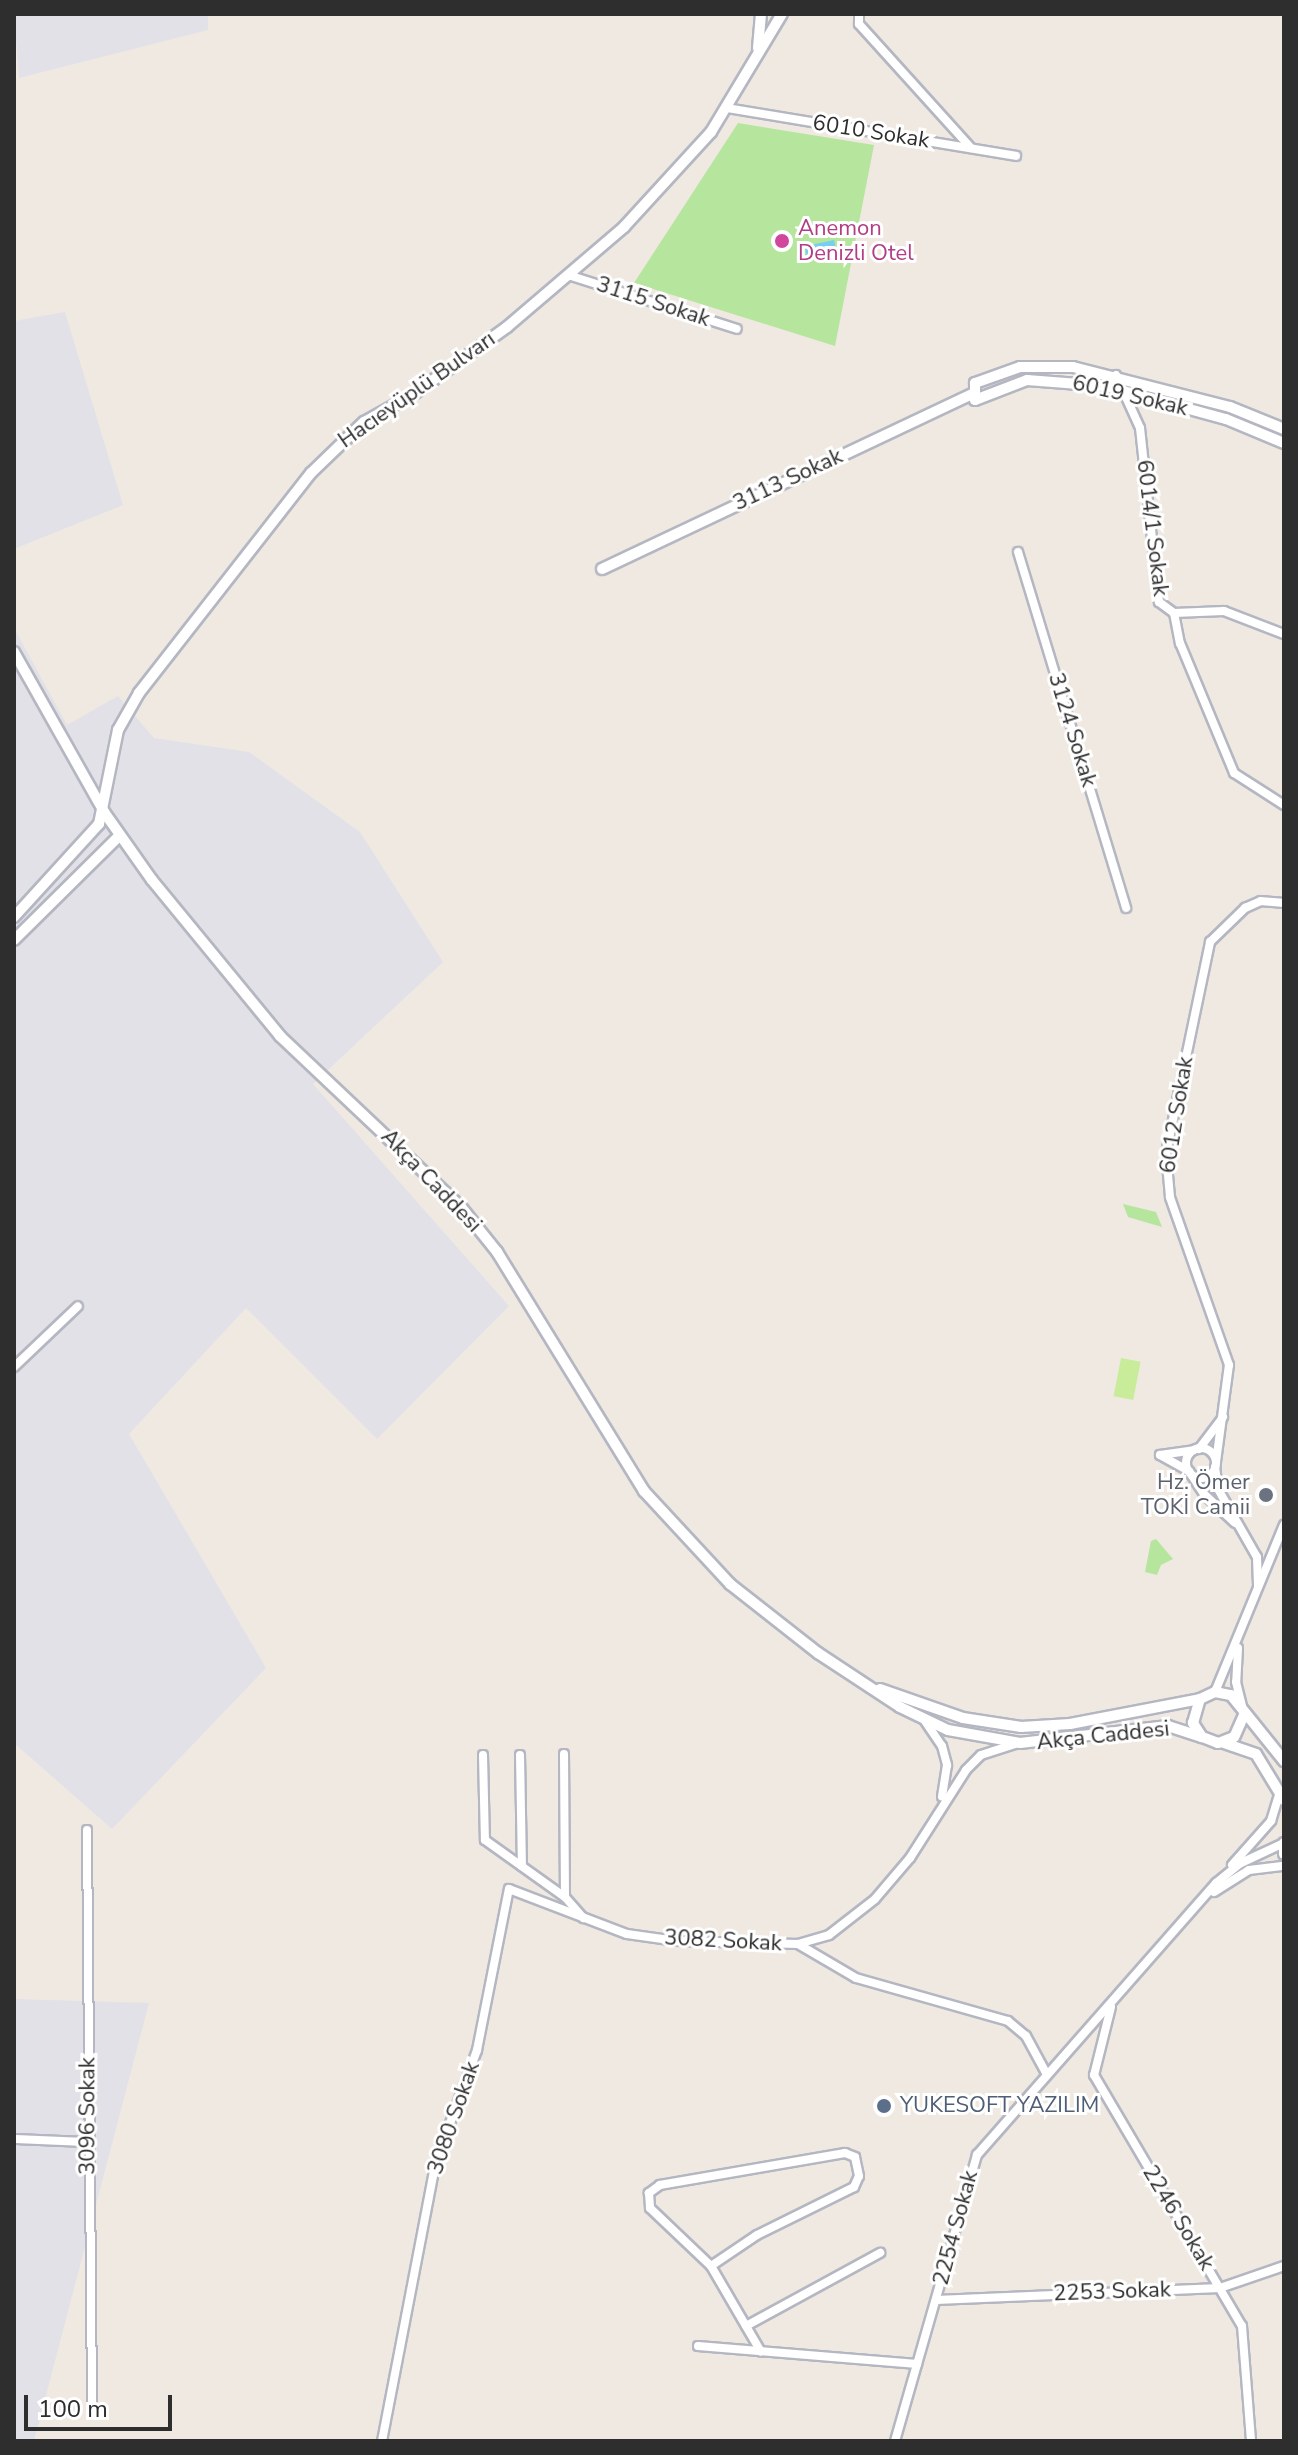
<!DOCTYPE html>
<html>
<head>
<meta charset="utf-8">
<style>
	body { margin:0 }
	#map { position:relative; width:1298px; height:2455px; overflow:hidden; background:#efe9e1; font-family:"Nunito Sans",sans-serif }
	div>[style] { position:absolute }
	.industrial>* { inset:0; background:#e3e1e8 }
	.green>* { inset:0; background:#b6e59e }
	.pitch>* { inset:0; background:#c9ec9a; transform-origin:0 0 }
	.water>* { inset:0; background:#75cff0; transform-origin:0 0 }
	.roads { filter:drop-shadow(2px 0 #b4b7c1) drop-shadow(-2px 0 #b4b7c1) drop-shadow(0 2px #b4b7c1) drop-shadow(0 -2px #b4b7c1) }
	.minor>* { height:8px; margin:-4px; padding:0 4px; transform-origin:4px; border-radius:4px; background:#fff }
	.minor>.ring { margin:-4px; padding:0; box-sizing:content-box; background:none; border:8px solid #fff; border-radius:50% }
	.tertiary>* { height:10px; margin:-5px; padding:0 5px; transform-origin:5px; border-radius:5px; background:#fff }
	.dots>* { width:22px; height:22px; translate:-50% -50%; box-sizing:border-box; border:4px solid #fff; border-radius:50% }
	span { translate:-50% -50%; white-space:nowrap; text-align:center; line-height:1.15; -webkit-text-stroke:6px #fff; paint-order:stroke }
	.street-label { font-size:22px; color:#2e2e2e }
	.hotel-label { font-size:22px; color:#b23c85 }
	.left { translate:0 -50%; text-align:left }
	.worship-label { font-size:22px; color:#5b616d }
	.right { translate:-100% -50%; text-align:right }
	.service-label { font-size:22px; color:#4e5e75 }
	.frame { position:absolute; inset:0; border:16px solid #2e2e2e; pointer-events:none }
	.scale { position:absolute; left:24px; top:2395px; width:148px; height:36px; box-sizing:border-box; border:4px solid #2e2e2e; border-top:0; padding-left:10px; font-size:24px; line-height:28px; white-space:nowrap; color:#2e2e2e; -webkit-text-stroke:6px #fff; paint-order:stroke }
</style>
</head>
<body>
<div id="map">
	<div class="industrial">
		<div style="clip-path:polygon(14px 14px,208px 14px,208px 30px,19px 78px)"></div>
		<div style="clip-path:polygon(65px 312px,123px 505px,14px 549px,14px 321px)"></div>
		<div style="clip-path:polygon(14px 628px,67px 725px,118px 696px,154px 738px,249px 752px,360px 832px,443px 962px,313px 1084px,509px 1306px,377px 1439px,246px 1308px,129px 1434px,266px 1668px,112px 1829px,14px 1743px)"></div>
		<div style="clip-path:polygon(14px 1999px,149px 2003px,34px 2441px,14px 2441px)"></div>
	</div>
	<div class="green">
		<div style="clip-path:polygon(738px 123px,874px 145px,835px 346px,634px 283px)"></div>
		<div style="clip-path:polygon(1123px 1204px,1156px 1212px,1162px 1227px,1128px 1217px)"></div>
		<div style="clip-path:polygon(1156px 1539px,1173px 1559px,1161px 1565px,1157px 1575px,1145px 1572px,1151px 1541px)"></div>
	</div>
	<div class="pitch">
		<div style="left:1121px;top:1358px;width:20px;height:39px;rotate:11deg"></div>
	</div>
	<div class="water">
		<div style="left:834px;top:240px;width:14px;height:30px;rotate:78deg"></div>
	</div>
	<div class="roads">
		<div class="minor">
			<div style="left:859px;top:14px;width:10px;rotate:90deg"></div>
			<div style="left:859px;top:24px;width:167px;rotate:47.9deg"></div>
			<div style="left:727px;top:108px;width:293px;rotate:9.4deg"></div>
			<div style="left:568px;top:275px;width:177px;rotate:17.7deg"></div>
			<div style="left:1116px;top:375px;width:58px;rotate:65.6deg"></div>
			<div style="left:1140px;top:428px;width:175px;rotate:83.8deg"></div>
			<div style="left:1159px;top:602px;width:19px;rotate:36deg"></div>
			<div style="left:1174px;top:613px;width:50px;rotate:-2.3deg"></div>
			<div style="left:1224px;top:611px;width:64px;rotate:21deg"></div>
			<div style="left:1018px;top:552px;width:372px;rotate:73.1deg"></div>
			<div style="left:1174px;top:613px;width:31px;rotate:79deg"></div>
			<div style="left:1180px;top:643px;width:141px;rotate:67.4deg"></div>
			<div style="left:1234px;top:773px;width:59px;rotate:32.6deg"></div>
			<div style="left:14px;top:1367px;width:88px;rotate:-43.6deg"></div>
			<div class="ring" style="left:1186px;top:1448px;width:22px;height:22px"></div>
			<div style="left:1199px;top:1449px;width:40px;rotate:-53deg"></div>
			<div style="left:1160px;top:1455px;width:33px;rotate:29deg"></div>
			<div style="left:1189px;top:1471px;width:27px;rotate:57deg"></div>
			<div style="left:1204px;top:1494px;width:42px;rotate:43.1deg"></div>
			<div style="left:1160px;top:1455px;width:34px;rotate:-8deg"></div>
			<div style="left:1216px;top:1462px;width:98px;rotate:-82.4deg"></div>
			<div style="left:1229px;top:1365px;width:178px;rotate:-109.4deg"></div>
			<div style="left:1170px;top:1197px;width:44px;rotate:-95.2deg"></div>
			<div style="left:1166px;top:1153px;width:216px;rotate:-78.2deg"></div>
			<div style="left:1210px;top:942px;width:49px;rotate:-44.2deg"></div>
			<div style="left:1245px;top:908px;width:17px;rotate:-24deg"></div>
			<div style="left:1261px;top:901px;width:23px;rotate:5deg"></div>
			<div style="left:1215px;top:1467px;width:22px;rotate:82deg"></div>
			<div style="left:1218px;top:1489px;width:78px;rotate:60.2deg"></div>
			<div style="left:1257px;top:1557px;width:29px;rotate:88deg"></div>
			<div style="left:1238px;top:1648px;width:34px;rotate:93deg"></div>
			<div style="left:1236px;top:1682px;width:25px;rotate:76deg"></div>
			<div style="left:1215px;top:1692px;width:181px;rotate:-67.6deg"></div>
			<div style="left:925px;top:1721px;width:30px;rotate:56deg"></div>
			<div style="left:942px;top:1746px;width:20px;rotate:75deg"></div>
			<div style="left:947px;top:1765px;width:32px;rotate:99deg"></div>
			<div style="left:564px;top:1754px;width:143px;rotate:89.6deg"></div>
			<div style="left:565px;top:1897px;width:28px;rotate:49deg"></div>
			<div style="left:483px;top:1755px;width:85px;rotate:88.7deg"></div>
			<div style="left:485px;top:1840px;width:98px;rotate:35.5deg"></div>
			<div style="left:520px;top:1755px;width:111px;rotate:89deg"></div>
			<div style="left:87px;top:1830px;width:572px;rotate:89.5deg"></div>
			<div style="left:1232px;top:1865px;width:59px;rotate:-48.4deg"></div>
			<div style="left:1271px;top:1821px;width:30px;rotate:-73deg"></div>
			<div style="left:1214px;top:1892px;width:41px;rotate:-32.2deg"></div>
			<div style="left:1249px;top:1870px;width:35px;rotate:-7deg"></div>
			<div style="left:798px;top:1944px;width:32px;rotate:-16deg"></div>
			<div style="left:829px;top:1935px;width:58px;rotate:-38deg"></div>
			<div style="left:875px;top:1899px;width:54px;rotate:-49.5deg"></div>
			<div style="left:910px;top:1858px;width:104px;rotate:-57.5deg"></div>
			<div style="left:966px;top:1770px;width:21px;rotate:-45deg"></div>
			<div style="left:981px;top:1755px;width:36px;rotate:-18deg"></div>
			<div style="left:1111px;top:2007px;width:70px;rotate:104deg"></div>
			<div style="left:1094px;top:2075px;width:291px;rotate:59.5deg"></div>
			<div style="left:1242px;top:2326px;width:115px;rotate:85.5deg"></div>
			<div style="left:14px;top:2139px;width:73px;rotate:2.4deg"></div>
			<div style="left:711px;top:2266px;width:55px;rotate:-34deg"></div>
			<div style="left:757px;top:2235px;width:108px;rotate:-26.3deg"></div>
			<div style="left:854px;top:2187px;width:12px;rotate:-66deg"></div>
			<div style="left:859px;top:2176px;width:19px;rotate:-102deg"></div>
			<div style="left:855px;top:2157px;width:11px;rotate:-158deg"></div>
			<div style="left:845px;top:2153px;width:188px;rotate:170.2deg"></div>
			<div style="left:660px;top:2185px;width:14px;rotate:144deg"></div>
			<div style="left:649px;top:2193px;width:15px;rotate:86deg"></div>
			<div style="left:650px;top:2208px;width:84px;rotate:43.6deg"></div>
			<div style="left:711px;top:2266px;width:99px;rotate:59.8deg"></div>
			<div style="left:936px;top:2300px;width:284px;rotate:-2.4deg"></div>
			<div style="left:1220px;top:2288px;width:68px;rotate:-19deg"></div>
			<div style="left:746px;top:2326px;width:153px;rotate:-28.6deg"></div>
			<div style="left:698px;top:2346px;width:220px;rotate:4.7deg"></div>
			<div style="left:382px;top:2441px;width:285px;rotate:-79.1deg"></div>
			<div style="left:436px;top:2161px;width:118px;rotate:-69.7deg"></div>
			<div style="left:477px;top:2050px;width:164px;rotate:-78.8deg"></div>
			<div style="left:509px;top:1889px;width:126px;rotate:20.9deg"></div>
			<div style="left:627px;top:1934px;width:50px;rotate:8deg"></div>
			<div style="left:677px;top:1941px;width:121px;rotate:1.4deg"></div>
			<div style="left:798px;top:1944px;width:67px;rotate:30.4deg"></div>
			<div style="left:856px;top:1978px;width:158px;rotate:15.8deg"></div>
			<div style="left:1008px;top:2021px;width:23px;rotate:40deg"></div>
			<div style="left:1026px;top:2036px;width:42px;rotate:61.6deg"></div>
			<div style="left:895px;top:2441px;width:298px;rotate:-74deg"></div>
			<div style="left:977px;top:2155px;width:362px;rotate:-48.7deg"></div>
			<div style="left:1216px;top:1883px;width:32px;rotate:-39deg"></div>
			<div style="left:1241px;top:1863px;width:47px;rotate:-24.9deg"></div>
		</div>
		<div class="tertiary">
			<div style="left:758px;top:48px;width:34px;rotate:-85deg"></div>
			<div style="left:1284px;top:429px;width:58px;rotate:-157.8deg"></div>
			<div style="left:1230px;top:407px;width:162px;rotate:-165.7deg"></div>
			<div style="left:1073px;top:367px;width:53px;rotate:180deg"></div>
			<div style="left:1020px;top:367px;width:48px;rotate:160.4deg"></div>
			<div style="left:975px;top:383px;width:17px;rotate:90deg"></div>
			<div style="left:975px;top:400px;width:56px;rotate:-21deg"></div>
			<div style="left:1027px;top:380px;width:78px;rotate:4.4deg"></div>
			<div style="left:1105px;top:386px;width:125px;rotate:15.3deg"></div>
			<div style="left:1226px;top:419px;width:63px;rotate:22.5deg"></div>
			<div style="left:602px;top:569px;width:412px;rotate:-25.3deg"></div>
			<div style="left:14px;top:652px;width:184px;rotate:60.6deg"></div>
			<div style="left:104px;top:812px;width:83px;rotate:54.8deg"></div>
			<div style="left:152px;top:880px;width:202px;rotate:50.6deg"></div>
			<div style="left:280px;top:1036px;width:249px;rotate:43.4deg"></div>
			<div style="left:461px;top:1207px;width:58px;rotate:51.3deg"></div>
			<div style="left:497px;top:1252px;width:281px;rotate:58.4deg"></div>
			<div style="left:644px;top:1491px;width:127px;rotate:47.2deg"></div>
			<div style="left:730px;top:1584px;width:112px;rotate:38.1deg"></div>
			<div style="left:818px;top:1653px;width:98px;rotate:33.4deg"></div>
			<div style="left:900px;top:1707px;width:53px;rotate:25.6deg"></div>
			<div style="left:948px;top:1730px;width:73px;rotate:10.2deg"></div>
			<div style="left:1020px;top:1743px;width:149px;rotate:-6.6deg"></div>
			<div style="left:1168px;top:1726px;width:36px;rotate:18deg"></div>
			<div style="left:14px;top:917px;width:126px;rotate:-47.6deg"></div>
			<div style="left:99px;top:824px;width:96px;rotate:-78.6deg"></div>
			<div style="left:118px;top:730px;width:43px;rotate:-60.4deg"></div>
			<div style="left:139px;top:693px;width:279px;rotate:-52deg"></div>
			<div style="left:311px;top:473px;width:74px;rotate:-43.9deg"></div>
			<div style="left:364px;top:422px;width:54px;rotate:-29deg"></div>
			<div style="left:411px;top:396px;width:118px;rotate:-35.7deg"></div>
			<div style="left:507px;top:327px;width:154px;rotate:-40.5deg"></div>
			<div style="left:624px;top:227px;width:129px;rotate:-47.5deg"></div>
			<div style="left:711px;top:132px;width:138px;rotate:-59deg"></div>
			<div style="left:14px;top:940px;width:148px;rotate:-44.7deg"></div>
			<div style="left:880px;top:1689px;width:88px;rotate:19.3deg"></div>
			<div style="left:963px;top:1718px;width:59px;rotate:8.8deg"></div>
			<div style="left:1021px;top:1727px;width:49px;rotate:-3.5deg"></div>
			<div style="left:1070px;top:1724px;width:132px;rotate:-10.9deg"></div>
			<div style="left:1244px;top:1715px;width:24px;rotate:114deg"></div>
			<div style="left:1234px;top:1737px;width:17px;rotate:159deg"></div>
			<div style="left:1218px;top:1743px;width:17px;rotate:-159deg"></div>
			<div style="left:1202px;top:1737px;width:17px;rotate:-123deg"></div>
			<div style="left:1193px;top:1723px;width:25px;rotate:-74deg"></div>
			<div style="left:1200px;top:1699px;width:17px;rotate:-25deg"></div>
			<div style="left:1215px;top:1692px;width:16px;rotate:11deg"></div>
			<div style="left:1231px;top:1695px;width:85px;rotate:51.2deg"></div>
			<div style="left:1224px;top:1743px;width:34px;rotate:19deg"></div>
			<div style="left:1256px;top:1754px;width:54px;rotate:58.7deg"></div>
			<div style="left:1284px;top:1843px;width:11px;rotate:90deg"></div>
		</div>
	</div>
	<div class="dots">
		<div style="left:782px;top:241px;background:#d1479c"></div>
		<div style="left:1266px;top:1495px;background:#6b7280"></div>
		<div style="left:884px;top:2106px;background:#5c6f8a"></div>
	</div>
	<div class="street-label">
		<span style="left:871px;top:132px;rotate:9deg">6010 Sokak</span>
		<span style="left:653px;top:302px;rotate:18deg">3115 Sokak</span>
		<span style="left:417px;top:390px;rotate:-35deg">Hacıeyüplü Bulvarı</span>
		<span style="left:1130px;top:396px;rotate:13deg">6019 Sokak</span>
		<span style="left:788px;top:480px;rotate:-25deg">3113 Sokak</span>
		<span style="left:1152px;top:528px;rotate:83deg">6014/1 Sokak</span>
		<span style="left:1072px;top:730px;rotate:73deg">3124 Sokak</span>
		<span style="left:1177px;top:1115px;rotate:-81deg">6012 Sokak</span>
		<span style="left:431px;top:1181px;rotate:46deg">Akça Caddesi</span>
		<span style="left:1103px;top:1736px;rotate:-6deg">Akça Caddesi</span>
		<span style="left:723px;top:1941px;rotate:3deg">3082 Sokak</span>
		<span style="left:88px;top:2116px;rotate:-90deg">3096 Sokak</span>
		<span style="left:454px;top:2118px;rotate:-71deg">3080 Sokak</span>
		<span style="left:1178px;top:2218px;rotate:59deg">2246 Sokak</span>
		<span style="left:956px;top:2228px;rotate:-75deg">2254 Sokak</span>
		<span style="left:1112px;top:2292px;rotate:-2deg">2253 Sokak</span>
	</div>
	<div class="hotel-label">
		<span class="left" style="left:798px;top:241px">Anemon<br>Denizli Otel</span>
	</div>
	<div class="worship-label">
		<span class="right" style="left:1250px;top:1495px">Hz. Ömer<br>TOKİ Camii</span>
	</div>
	<div class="service-label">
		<span class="left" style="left:900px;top:2106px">YUKESOFT YAZILIM</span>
	</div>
	<div class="frame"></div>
	<div class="scale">100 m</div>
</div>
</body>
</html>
